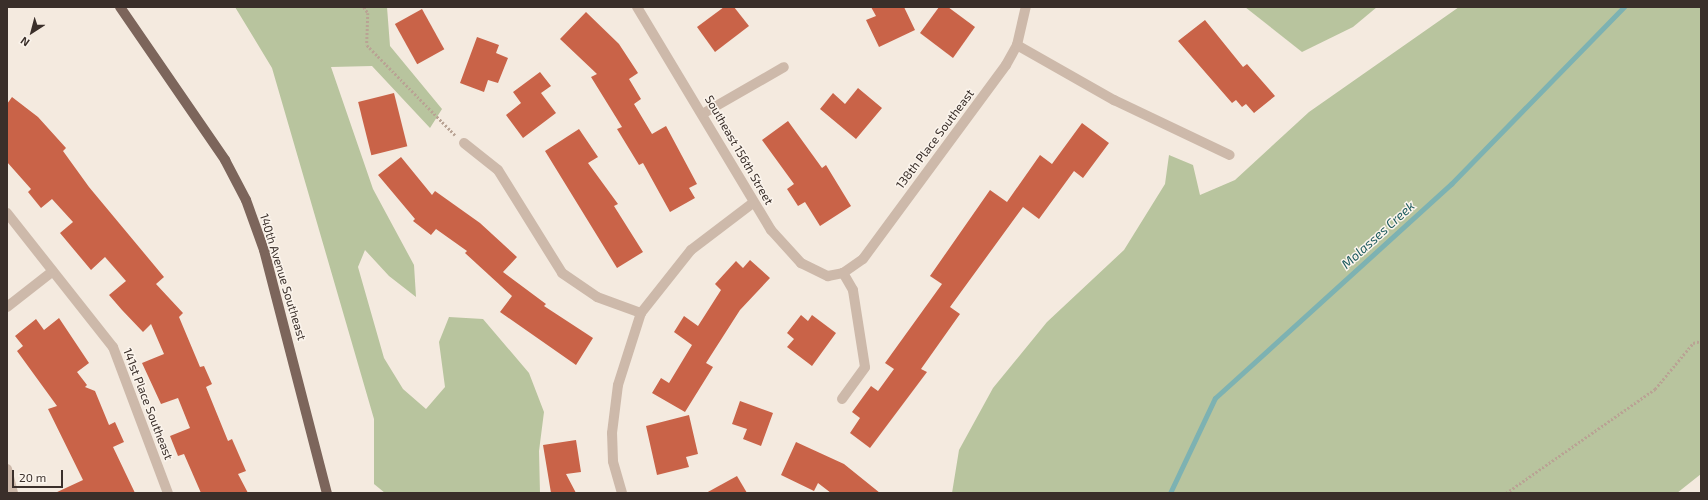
<!DOCTYPE html>
<html>
<head>
<meta charset="utf-8">
<style>
	body { margin:0 }
	#map { position:relative; width:1708px; height:500px; overflow:hidden; background:#f4eadf; font-family:"Exo 2",sans-serif }
	div>[style] { position:absolute }
	.green>* { inset:0; background:#b8c49e }
	.stream>* { height:5px; margin:-2.5px; padding:0 2.5px; transform-origin:2.5px; border-radius:2.5px; background:#7db2b2 }
	.building>* { inset:0; background:#c96348; transform-origin:0 0 }
	.path>* { height:2.5px; margin-top:-1.25px; transform-origin:0; background:repeating-linear-gradient(90deg,#b9a394 0 2px,transparent 0 4px) }
	.minor>* { height:10px; margin:-5px; padding:0 5px; transform-origin:5px; border-radius:5px; background:#cdb9aa }
	.major>* { height:10px; margin:-5px; padding:0 5px; transform-origin:5px; border-radius:5px; background:#7c655b }
	span { translate:-50% -50%; white-space:nowrap; text-align:center; line-height:1.15; -webkit-text-stroke:3px #fbf4ec; paint-order:stroke }
	.street-label { font-size:12px; color:#3a2f2a }
	.water-label { font-size:13px; color:#1e5b5e; font-style:italic }
	.frame { position:absolute; inset:0; border:8px solid #3a2f2a; pointer-events:none }
	.north { position:absolute; left:12px; top:12px; width:40px; height:40px; -webkit-text-stroke:3px #fbf4ec; paint-order:stroke; rotate:216deg; font-size:11px; font-weight:700; line-height:16px; text-align:center; color:#3a2f2a }
	.north::after { content:''; display:block; margin:auto; width:14px; height:18px; background:#3a2f2a; clip-path:polygon(50% 0,100% 100%,50% 72%,0 100%) }
	.scale { position:absolute; left:12px; top:470px; width:51px; height:18px; box-sizing:border-box; border:2px solid #3a2f2a; border-top:0; padding-left:5px; font-size:12px; line-height:14px; white-space:nowrap; color:#3a2f2a; -webkit-text-stroke:3px #fbf4ec; paint-order:stroke }
</style>
</head>
<body>
<div id="map">
	<div class="green">
		<div style="clip-path:polygon(235px 7px,387px 7px,390px 46px,442px 109px,430px 128px,372px 66px,331px 67px,373px 189px,414px 265px,416px 297px,389px 276px,365px 250px,358px 267px,384px 358px,403px 389px,426px 409px,445px 387px,439px 342px,449px 317px,483px 319px,529px 373px,544px 412px,539px 451px,540px 493px,385px 493px,374px 484px,374px 419px,272px 68px)"></div>
		<div style="clip-path:polygon(1245px 7px,1377px 7px,1353px 27px,1302px 52px)"></div>
		<div style="clip-path:polygon(1459px 7px,1701px 7px,1701px 474px,1677px 493px,952px 493px,959px 450px,993px 388px,1047px 322px,1124px 250px,1165px 184px,1169px 155px,1193px 165px,1200px 195px,1235px 180px,1309px 112px)"></div>
	</div>
	<div class="stream">
		<div style="left:1170px;top:493px;width:105px;rotate:-64.7deg"></div>
		<div style="left:1215px;top:398px;width:319px;rotate:-42.2deg"></div>
		<div style="left:1451px;top:184px;width:248px;rotate:-45.7deg"></div>
	</div>
	<div class="building">
		<div style="clip-path:polygon(724px 7px,734px 7px,749px 26px,715px 52px,697px 27px)"></div>
		<div style="clip-path:polygon(871px 7px,904px 7px,915px 30px,879px 47px,866px 20px,876px 16px)"></div>
		<div style="clip-path:polygon(939px 7px,948px 7px,975px 27px,953px 58px,920px 33px)"></div>
		<div style="left:422px;top:9px;width:46px;height:31px;rotate:61deg"></div>
		<div style="clip-path:polygon(586px 12px,619px 44px,638px 73px,629px 79px,641px 99px,634px 104px,652px 134px,666px 126px,697px 184px,689px 188px,695px 198px,670px 212px,643px 163px,639px 165px,617px 129px,622px 127px,591px 77px,597px 74px,560px 39px)"></div>
		<div style="clip-path:polygon(1205px 20px,1243px 67px,1247px 64px,1275px 96px,1254px 113px,1246px 104px,1242px 107px,1236px 100px,1232px 103px,1178px 41px)"></div>
		<div style="clip-path:polygon(477px 37px,499px 45px,496px 53px,508px 58px,498px 83px,488px 80px,484px 92px,460px 83px)"></div>
		<div style="clip-path:polygon(540px 72px,551px 86px,541px 93px,556px 113px,523px 138px,506px 115px,521px 103px,513px 92px)"></div>
		<div style="clip-path:polygon(858px 88px,882px 108px,856px 139px,820px 109px,833px 93px,845px 104px)"></div>
		<div style="left:394px;top:93px;width:55px;height:37px;rotate:76deg"></div>
		<div style="clip-path:polygon(12px 97px,38px 117px,66px 148px,63px 151px,89px 187px,164px 277px,156px 284px,183px 313px,179px 317px,200px 367px,204px 366px,212px 384px,206px 387px,228px 441px,232px 439px,246px 471px,238px 474px,248px 493px,201px 493px,184px 454px,178px 456px,170px 436px,190px 428px,178px 398px,161px 404px,142px 363px,164px 354px,151px 324px,143px 332px,122px 310px,109px 295px,126px 281px,105px 257px,91px 270px,60px 233px,73px 222px,52px 199px,41px 208px,28px 192px,31px 189px,7px 162px,7px 104px)"></div>
		<div style="clip-path:polygon(788px 121px,822px 168px,826px 165px,851px 206px,820px 226px,805px 202px,798px 206px,787px 189px,794px 184px,762px 140px)"></div>
		<div style="clip-path:polygon(1082px 123px,1109px 143px,1083px 178px,1074px 171px,1039px 219px,1023px 207px,950px 307px,960px 314px,921px 369px,927px 372px,870px 448px,850px 433px,860px 418px,852px 412px,871px 386px,878px 391px,894px 369px,885px 363px,942px 284px,930px 276px,990px 190px,1007px 202px,1040px 155px,1052px 164px)"></div>
		<div style="clip-path:polygon(579px 129px,598px 157px,588px 163px,618px 204px,614px 206px,643px 252px,617px 268px,545px 151px)"></div>
		<div style="clip-path:polygon(401px 157px,432px 195px,435px 191px,480px 223px,517px 257px,503px 272px,546px 304px,544px 306px,593px 338px,576px 365px,500px 312px,512px 296px,465px 253px,467px 251px,436px 229px,431px 235px,413px 221px,415px 219px,378px 175px)"></div>
		<div style="clip-path:polygon(750px 260px,770px 278px,740px 310px,706px 363px,713px 367px,685px 412px,652px 393px,661px 378px,669px 383px,692px 345px,674px 332px,684px 316px,698px 326px,721px 290px,715px 284px,736px 261px,743px 268px)"></div>
		<div style="clip-path:polygon(801px 315px,808px 321px,812px 315px,836px 333px,812px 366px,787px 347px,794px 339px,787px 333px)"></div>
		<div style="clip-path:polygon(59px 318px,89px 363px,77px 372px,87px 385px,85px 387px,95px 391px,109px 425px,115px 422px,124px 442px,113px 447px,135px 493px,55px 493px,83px 480px,48px 409px,57px 406px,17px 351px,23px 346px,15px 336px,36px 319px,44px 330px)"></div>
		<div style="clip-path:polygon(740px 401px,773px 413px,761px 446px,743px 439px,747px 429px,732px 424px)"></div>
		<div style="clip-path:polygon(689px 415px,698px 454px,686px 457px,689px 467px,657px 475px,646px 426px)"></div>
		<div style="clip-path:polygon(576px 440px,581px 472px,566px 474px,576px 493px,551px 493px,543px 445px)"></div>
		<div style="clip-path:polygon(796px 442px,844px 464px,880px 493px,831px 493px,818px 483px,814px 491px,781px 475px)"></div>
		<div style="clip-path:polygon(737px 476px,747px 493px,706px 493px)"></div>
	</div>
	<div class="path">
		<div style="left:364px;top:7px;width:7px;rotate:56deg"></div>
		<div style="left:368px;top:13px;width:32px;rotate:92deg"></div>
		<div style="left:367px;top:45px;width:126px;rotate:45.6deg"></div>
		<div style="left:1506px;top:493px;width:182px;rotate:-34.9deg"></div>
		<div style="left:1655px;top:389px;width:60px;rotate:-50.4deg"></div>
		<div style="left:1693px;top:343px;width:8px;rotate:-14deg"></div>
	</div>
	<div class="minor">
		<div style="left:637px;top:7px;width:260px;rotate:59deg"></div>
		<div style="left:771px;top:230px;width:45px;rotate:47.7deg"></div>
		<div style="left:801px;top:263px;width:30px;rotate:26deg"></div>
		<div style="left:828px;top:276px;width:15px;rotate:-11deg"></div>
		<div style="left:843px;top:273px;width:24px;rotate:-35deg"></div>
		<div style="left:863px;top:259px;width:241px;rotate:-53.6deg"></div>
		<div style="left:1006px;top:65px;width:23px;rotate:-61deg"></div>
		<div style="left:1017px;top:45px;width:39px;rotate:-77deg"></div>
		<div style="left:1017px;top:45px;width:112px;rotate:29.6deg"></div>
		<div style="left:1114px;top:100px;width:128px;rotate:25.4deg"></div>
		<div style="left:704px;top:113px;width:92px;rotate:-29.9deg"></div>
		<div style="left:464px;top:143px;width:43px;rotate:38.5deg"></div>
		<div style="left:498px;top:170px;width:121px;rotate:58.1deg"></div>
		<div style="left:562px;top:273px;width:42px;rotate:34.4deg"></div>
		<div style="left:597px;top:297px;width:47px;rotate:20deg"></div>
		<div style="left:7px;top:213px;width:171px;rotate:51.7deg"></div>
		<div style="left:113px;top:347px;width:156px;rotate:69.4deg"></div>
		<div style="left:7px;top:307px;width:58px;rotate:-38deg"></div>
		<div style="left:842px;top:399px;width:39px;rotate:-54deg"></div>
		<div style="left:865px;top:367px;width:78px;rotate:-98.9deg"></div>
		<div style="left:853px;top:290px;width:20px;rotate:-120deg"></div>
		<div style="left:7px;top:469px;width:25px;rotate:76deg"></div>
		<div style="left:622px;top:493px;width:33px;rotate:-106deg"></div>
		<div style="left:613px;top:461px;width:28px;rotate:-92deg"></div>
		<div style="left:612px;top:433px;width:48px;rotate:-82.9deg"></div>
		<div style="left:618px;top:385px;width:76px;rotate:-72.3deg"></div>
		<div style="left:641px;top:313px;width:80px;rotate:-51.6deg"></div>
		<div style="left:691px;top:250px;width:78px;rotate:-37.2deg"></div>
	</div>
	<div class="major">
		<div style="left:120px;top:7px;width:186px;rotate:55.5deg"></div>
		<div style="left:225px;top:160px;width:45px;rotate:62.3deg"></div>
		<div style="left:246px;top:200px;width:53px;rotate:70.2deg"></div>
		<div style="left:264px;top:250px;width:251px;rotate:75.5deg"></div>
	</div>
	<div class="street-label">
		<span style="left:935px;top:139px;rotate:-53deg">138th Place Southeast</span>
		<span style="left:739px;top:150px;rotate:60deg">Southeast 156th Street</span>
		<span style="left:283px;top:277px;rotate:73deg">140th Avenue Southeast</span>
		<span style="left:148px;top:404px;rotate:69deg">141st Place Southeast</span>
	</div>
	<div class="water-label">
		<span style="left:1378px;top:235px;rotate:-42deg">Molasses Creek</span>
	</div>
	<div class="frame"></div>
	<div class="north">N</div>
	<div class="scale">20 m</div>
</div>
</body>
</html>
